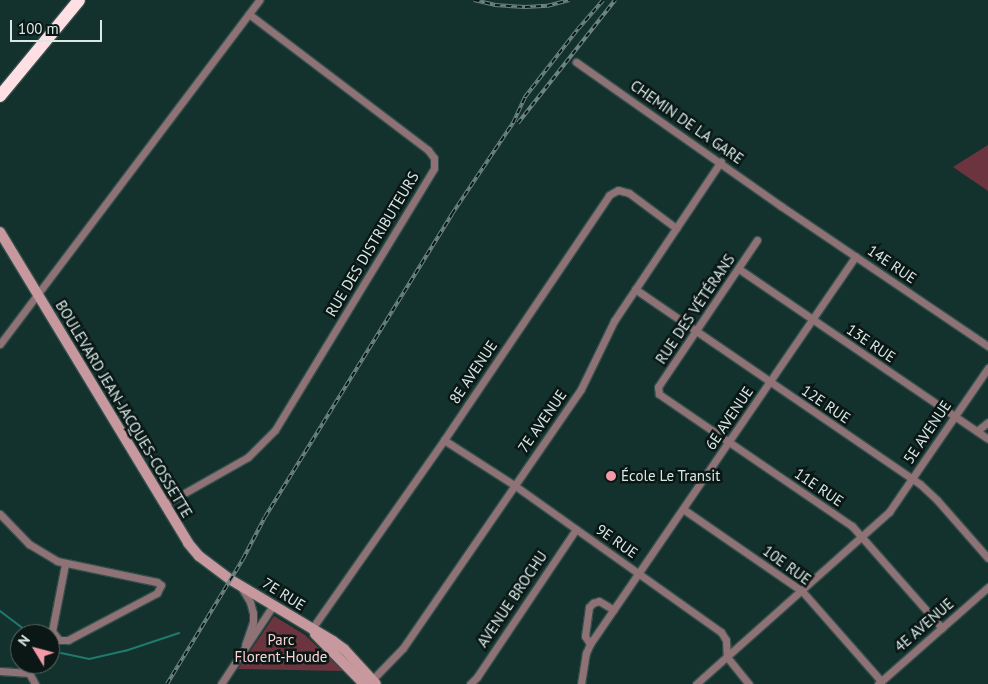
<!DOCTYPE html>
<html>
<head>
<meta charset="utf-8">
<style>
	body { margin:0 }
	#map { position:relative; width:988px; height:684px; overflow:hidden; background:#13322e; font-family:"PT Sans",sans-serif }
	div>[style] { position:absolute }
	.green>* { inset:0; background:#6c343e }
	.stream>* { height:2px; margin:-1px; padding:0 1px; transform-origin:1px; border-radius:1px; background:#21796e }
	.roads { filter:drop-shadow(1px 0 #334f4b) drop-shadow(-1px 0 #334f4b) drop-shadow(0 1px #334f4b) drop-shadow(0 -1px #334f4b) }
	.street>* { height:7px; margin:-3.5px; padding:0 3.5px; transform-origin:3.5px; border-radius:3.5px; background:#8f7275 }
	.secondary>* { height:10px; margin:-5px; padding:0 5px; transform-origin:5px; border-radius:5px; background:#c7999f }
	.highway>* { height:12px; margin:-6px; padding:0 6px; transform-origin:6px; border-radius:6px; background:#fee0e4 }
	.rail>* { height:4px; margin-top:-2px; transform-origin:0; background:repeating-linear-gradient(90deg,#0a1715 0 5.5px,#6c8581 0 11px); box-sizing:border-box; border-block:1px solid #6c8581 }
	.dots>* { width:14px; height:14px; translate:-50% -50%; box-sizing:border-box; border:2px solid #0a1715; border-radius:50% }
	span { translate:-50% -50%; white-space:nowrap; text-align:center; line-height:1.15; -webkit-text-stroke:5px #0a1715; paint-order:stroke }
	.street-label { font-size:15px; color:#d8e9e6 }
	.poi-label { font-size:15px; color:#d8e9e6 }
	.left { translate:0 -50%; text-align:left }
	.park-label { font-size:15px; color:#fbd3d8 }
	.north { position:absolute; left:10px; top:624px; width:50px; height:50px; box-sizing:border-box; background:#0a1715; border:1px solid #5c6b69; border-radius:50%; rotate:307deg; font-size:14px; font-weight:700; line-height:20px; text-align:center; color:#d8e9e6 }
	.north::after { content:''; display:block; margin:auto; width:18px; height:22px; background:#f39aa8; clip-path:polygon(50% 0,100% 100%,50% 72%,0 100%) }
	.scale { position:absolute; left:10px; top:20px; width:92px; height:22px; box-sizing:border-box; border:2px solid #d8e9e6; border-top:0; padding-left:6px; font-size:15px; line-height:18px; white-space:nowrap; color:#d8e9e6; -webkit-text-stroke:4px #0a1715; paint-order:stroke }
</style>
</head>
<body>
<div id="map">
	<div class="green">
		<div style="clip-path:polygon(988px 145px,988px 191px,953px 167px)"></div>
		<div style="clip-path:polygon(274px 616px,305px 635px,343px 671px,238px 669px)"></div>
	</div>
	<div class="stream">
		<div style="left:0;top:611px;width:39px;rotate:37deg"></div>
		<div style="left:61px;top:653px;width:29px;rotate:12deg"></div>
		<div style="left:89px;top:659px;width:37px;rotate:-13deg"></div>
		<div style="left:125px;top:651px;width:57px;rotate:-18.4deg"></div>
	</div>
	<div class="roads">
		<div class="street">
			<div style="left:576px;top:62px;width:251px;rotate:35.1deg"></div>
			<div style="left:781px;top:206px;width:250px;rotate:34.1deg"></div>
			<div style="left:757px;top:240px;width:177px;rotate:124deg"></div>
			<div style="left:658px;top:387px;width:7px;rotate:82deg"></div>
			<div style="left:659px;top:394px;width:234px;rotate:34.4deg"></div>
			<div style="left:852px;top:526px;width:136px;rotate:48.6deg"></div>
			<div style="left:739px;top:269px;width:301px;rotate:34.3deg"></div>
			<div style="left:635px;top:289px;width:345px;rotate:34.4deg"></div>
			<div style="left:920px;top:484px;width:23px;rotate:43deg"></div>
			<div style="left:937px;top:500px;width:77px;rotate:48.7deg"></div>
			<div style="left:0;top:344px;width:431px;rotate:-53deg"></div>
			<div style="left:977px;top:431px;width:14px;rotate:-39deg"></div>
			<div style="left:444px;top:440px;width:83px;rotate:32.7deg"></div>
			<div style="left:514px;top:485px;width:254px;rotate:35.4deg"></div>
			<div style="left:721px;top:632px;width:9px;rotate:58deg"></div>
			<div style="left:726px;top:640px;width:17px;rotate:87deg"></div>
			<div style="left:727px;top:657px;width:35px;rotate:51deg"></div>
			<div style="left:165px;top:504px;width:95px;rotate:-29.5deg"></div>
			<div style="left:248px;top:457px;width:38px;rotate:-45deg"></div>
			<div style="left:275px;top:430px;width:306px;rotate:-58.7deg"></div>
			<div style="left:434px;top:168px;width:10px;rotate:-90deg"></div>
			<div style="left:434px;top:158px;width:10px;rotate:-127deg"></div>
			<div style="left:428px;top:150px;width:225px;rotate:-142.8deg"></div>
			<div style="left:683px;top:509px;width:145px;rotate:34.6deg"></div>
			<div style="left:802px;top:591px;width:120px;rotate:48.7deg"></div>
			<div style="left:0;top:514px;width:42px;rotate:46deg"></div>
			<div style="left:29px;top:544px;width:33px;rotate:31deg"></div>
			<div style="left:57px;top:561px;width:102px;rotate:11.9deg"></div>
			<div style="left:157px;top:582px;width:5px;rotate:37deg"></div>
			<div style="left:161px;top:585px;width:9px;rotate:117deg"></div>
			<div style="left:157px;top:593px;width:101px;rotate:152.2deg"></div>
			<div style="left:68px;top:640px;width:9px;rotate:180deg"></div>
			<div style="left:59px;top:640px;width:11px;rotate:-128deg"></div>
			<div style="left:52px;top:631px;width:68px;rotate:-79deg"></div>
			<div style="left:241px;top:587px;width:17px;rotate:59deg"></div>
			<div style="left:250px;top:602px;width:11px;rotate:75deg"></div>
			<div style="left:253px;top:613px;width:9px;rotate:90deg"></div>
			<div style="left:253px;top:622px;width:24px;rotate:109deg"></div>
			<div style="left:311px;top:630px;width:232px;rotate:-55deg"></div>
			<div style="left:444px;top:440px;width:295px;rotate:-56deg"></div>
			<div style="left:609px;top:195px;width:10px;rotate:-29deg"></div>
			<div style="left:618px;top:190px;width:11px;rotate:15deg"></div>
			<div style="left:629px;top:193px;width:59px;rotate:36.7deg"></div>
			<div style="left:50px;top:644px;width:8px;rotate:-50deg"></div>
			<div style="left:590px;top:644px;width:9px;rotate:-122deg"></div>
			<div style="left:585px;top:636px;width:29px;rotate:-82deg"></div>
			<div style="left:589px;top:607px;width:6px;rotate:-45deg"></div>
			<div style="left:593px;top:603px;width:6px;rotate:-18deg"></div>
			<div style="left:599px;top:601px;width:17px;rotate:31deg"></div>
			<div style="left:0;top:671px;width:29px;rotate:4deg"></div>
			<div style="left:29px;top:673px;width:13px;rotate:61deg"></div>
			<div style="left:370px;top:682px;width:47px;rotate:-45.9deg"></div>
			<div style="left:403px;top:648px;width:314px;rotate:-55.5deg"></div>
			<div style="left:581px;top:389px;width:76px;rotate:-64.1deg"></div>
			<div style="left:614px;top:321px;width:192px;rotate:-56.2deg"></div>
			<div style="left:221px;top:684px;width:96px;rotate:-56.5deg"></div>
			<div style="left:470px;top:684px;width:10px;rotate:-45deg"></div>
			<div style="left:477px;top:677px;width:178px;rotate:-56.2deg"></div>
			<div style="left:581px;top:684px;width:31px;rotate:-81deg"></div>
			<div style="left:586px;top:653px;width:10px;rotate:-66deg"></div>
			<div style="left:590px;top:644px;width:470px;rotate:-55.6deg"></div>
			<div style="left:696px;top:684px;width:259px;rotate:-41.7deg"></div>
			<div style="left:889px;top:512px;width:175px;rotate:-55.5deg"></div>
			<div style="left:878px;top:684px;width:147px;rotate:-41.4deg"></div>
		</div>
		<div class="secondary">
			<div style="left:0;top:232px;width:363px;rotate:58.8deg"></div>
			<div style="left:188px;top:543px;width:17px;rotate:50deg"></div>
			<div style="left:199px;top:556px;width:40px;rotate:37deg"></div>
			<div style="left:231px;top:580px;width:119px;rotate:30.9deg"></div>
			<div style="left:333px;top:641px;width:14px;rotate:36deg"></div>
			<div style="left:344px;top:649px;width:47px;rotate:47.6deg"></div>
			<div style="left:315px;top:634px;width:70px;rotate:45.6deg"></div>
		</div>
		<div class="highway">
			<div style="left:0;top:96px;width:124px;rotate:-50.5deg"></div>
		</div>
	</div>
	<div class="rail">
		<div style="left:474px;top:0;width:22px;rotate:13deg"></div>
		<div style="left:495px;top:5px;width:30px;rotate:4deg"></div>
		<div style="left:525px;top:7px;width:22px;rotate:-3deg"></div>
		<div style="left:547px;top:6px;width:23px;rotate:-15deg"></div>
		<div style="left:518px;top:123px;width:157px;rotate:-51.7deg"></div>
		<div style="left:167px;top:684px;width:146px;rotate:-58.7deg"></div>
		<div style="left:243px;top:559px;width:47px;rotate:-62.4deg"></div>
		<div style="left:265px;top:517px;width:356px;rotate:-58.3deg"></div>
		<div style="left:452px;top:214px;width:110px;rotate:-56.2deg"></div>
		<div style="left:513px;top:123px;width:29px;rotate:-65deg"></div>
		<div style="left:525px;top:97px;width:86px;rotate:-52.1deg"></div>
		<div style="left:578px;top:29px;width:38px;rotate:-49deg"></div>
	</div>
	<div class="dots">
		<div style="left:611px;top:476px;background:#f39aa8"></div>
	</div>
	<div class="street-label">
		<span style="left:687px;top:122px;rotate:35deg">CHEMIN DE LA GARE</span>
		<span style="left:372px;top:244px;rotate:-59deg">RUE DES DISTRIBUTEURS</span>
		<span style="left:892px;top:264px;rotate:34deg">14E RUE</span>
		<span style="left:695px;top:309px;rotate:-56deg">RUE DES VÉTÉRANS</span>
		<span style="left:871px;top:343px;rotate:34deg">13E RUE</span>
		<span style="left:473px;top:372px;rotate:-56deg">8E AVENUE</span>
		<span style="left:826px;top:404px;rotate:34deg">12E RUE</span>
		<span style="left:124px;top:409px;rotate:59deg">BOULEVARD JEAN-JACQUES-COSSETTE</span>
		<span style="left:729px;top:418px;rotate:-56deg">6E AVENUE</span>
		<span style="left:542px;top:421px;rotate:-55deg">7E AVENUE</span>
		<span style="left:927px;top:432px;rotate:-56deg">5E AVENUE</span>
		<span style="left:819px;top:487px;rotate:34deg">11E RUE</span>
		<span style="left:617px;top:541px;rotate:35deg">9E RUE</span>
		<span style="left:787px;top:565px;rotate:36deg">10E RUE</span>
		<span style="left:284px;top:594px;rotate:32deg">7E RUE</span>
		<span style="left:512px;top:599px;rotate:-56deg">AVENUE BROCHU</span>
		<span style="left:924px;top:625px;rotate:-41deg">4E AVENUE</span>
	</div>
	<div class="poi-label">
		<span class="left" style="left:621px;top:476px">École Le Transit</span>
	</div>
	<div class="park-label">
		<span style="left:281px;top:648px">Parc<br>Florent-Houde</span>
	</div>
	<div class="north">N</div>
	<div class="scale">100 m</div>
</div>
</body>
</html>
